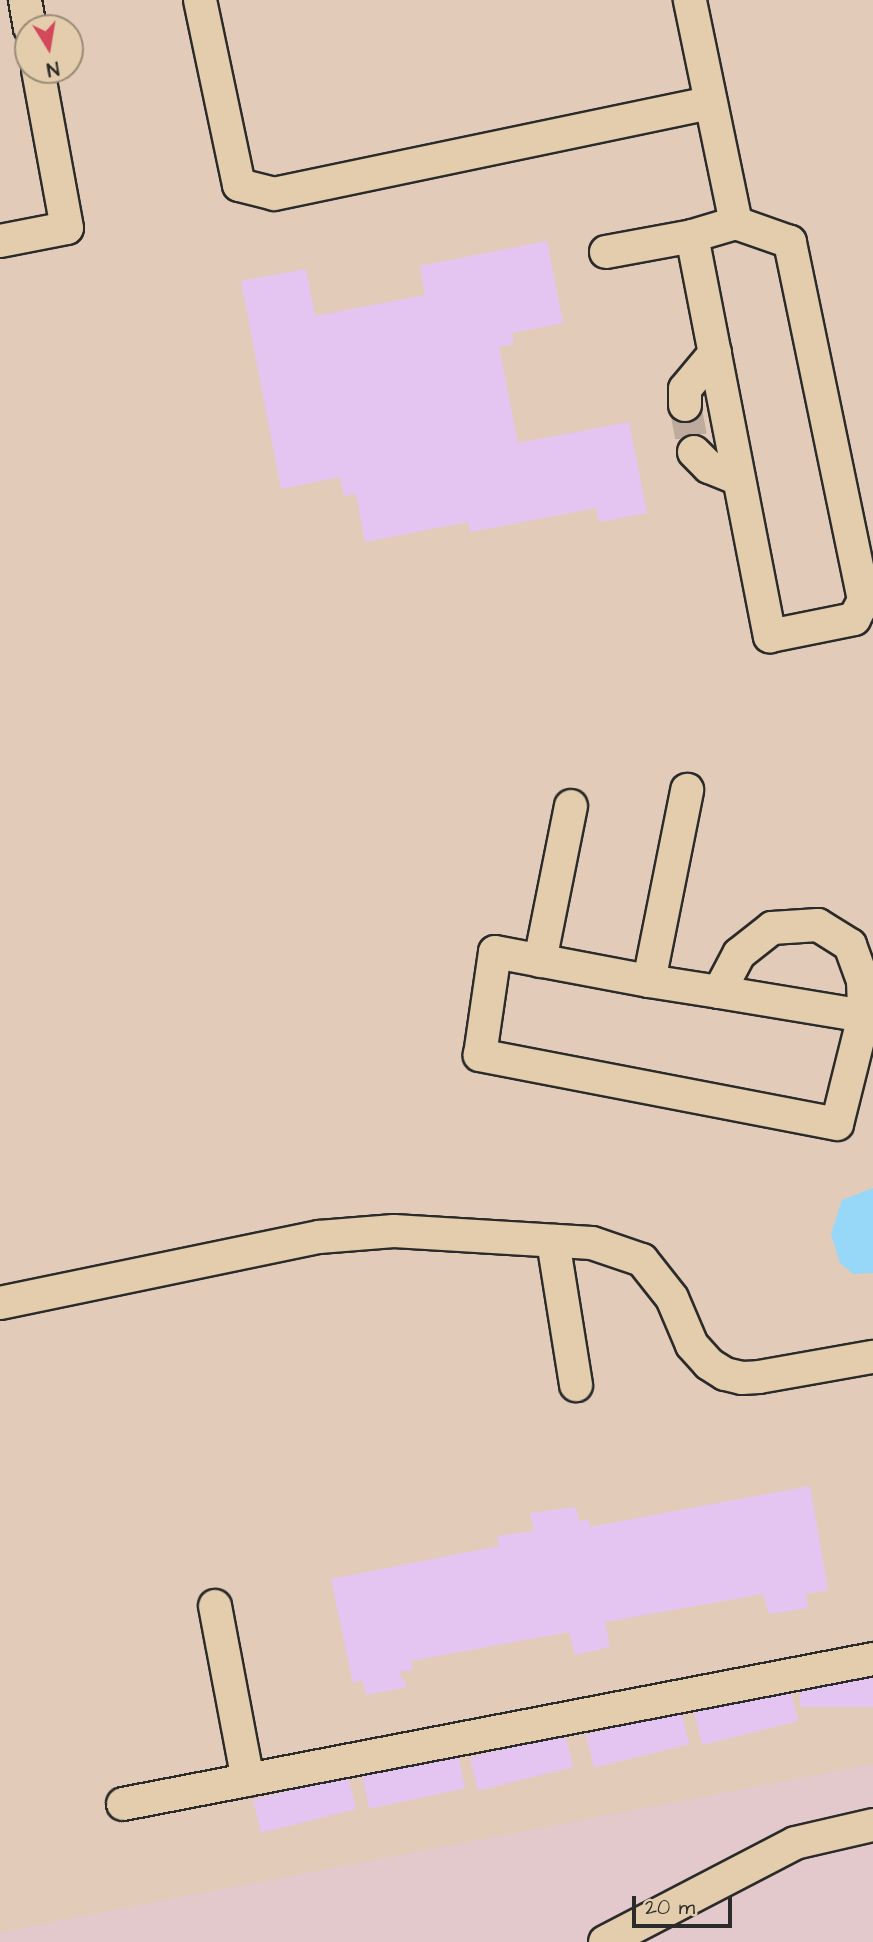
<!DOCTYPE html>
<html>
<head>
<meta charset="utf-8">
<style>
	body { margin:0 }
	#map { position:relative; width:873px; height:1942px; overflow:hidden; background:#e3cbba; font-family:"Architects Daughter",sans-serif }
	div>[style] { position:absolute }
	.built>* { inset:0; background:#e3c9cb }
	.water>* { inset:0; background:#97d8f9 }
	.building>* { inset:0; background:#e4c5f2; transform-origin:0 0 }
	.minor-tunnel>* { height:32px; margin-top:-16px; transform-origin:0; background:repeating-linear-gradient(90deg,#beab9d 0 32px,transparent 0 48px) }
	.roads { filter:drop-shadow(2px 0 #2b2b2b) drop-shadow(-2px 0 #2b2b2b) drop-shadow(0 2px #2b2b2b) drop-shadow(0 -2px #2b2b2b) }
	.minor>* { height:32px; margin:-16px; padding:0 16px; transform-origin:16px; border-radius:16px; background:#e3cdac }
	span { translate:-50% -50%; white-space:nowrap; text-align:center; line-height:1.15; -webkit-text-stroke:6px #e3cdac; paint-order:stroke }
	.north { position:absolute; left:14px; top:14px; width:70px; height:70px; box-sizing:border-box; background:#e3cdac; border:2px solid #998c78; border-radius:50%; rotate:169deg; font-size:19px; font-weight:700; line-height:28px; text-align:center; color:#2b2b2b }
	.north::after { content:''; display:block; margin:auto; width:24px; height:32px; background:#d1495b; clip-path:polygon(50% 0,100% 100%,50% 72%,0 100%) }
	.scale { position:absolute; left:632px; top:1896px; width:100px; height:32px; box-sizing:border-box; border:4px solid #2b2b2b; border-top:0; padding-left:9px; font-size:21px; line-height:24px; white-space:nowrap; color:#2b2b2b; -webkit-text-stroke:5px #e3cdac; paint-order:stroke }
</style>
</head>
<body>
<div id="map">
	<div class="built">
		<div style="clip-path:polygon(873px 1764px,873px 1942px,0 1942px,0 1932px)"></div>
	</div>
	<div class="water">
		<div style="clip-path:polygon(873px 1188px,873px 1273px,853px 1274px,840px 1263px,831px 1234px,842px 1200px)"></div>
	</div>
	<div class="building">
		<div style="clip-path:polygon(547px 241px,563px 323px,512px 333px,514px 344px,499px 347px,518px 443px,629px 422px,647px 513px,599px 522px,596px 508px,470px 532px,468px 522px,365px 542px,356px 494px,344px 496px,340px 477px,281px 489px,241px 281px,306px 269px,315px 316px,425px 295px,420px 266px)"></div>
		<div style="clip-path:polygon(810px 1486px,828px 1590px,806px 1594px,808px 1608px,769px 1614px,763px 1594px,605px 1622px,610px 1647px,575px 1655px,569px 1632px,411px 1661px,413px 1670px,399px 1672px,407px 1687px,366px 1695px,362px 1680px,353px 1683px,331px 1579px,499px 1546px,497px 1536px,534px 1531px,530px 1513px,576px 1507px,579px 1521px,589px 1520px,590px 1527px)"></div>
		<div style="left:873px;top:1672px;width:35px;height:73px;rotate:90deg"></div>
		<div style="left:790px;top:1688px;width:34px;height:99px;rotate:76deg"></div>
		<div style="left:681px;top:1711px;width:34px;height:98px;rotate:76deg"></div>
		<div style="left:565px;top:1734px;width:34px;height:98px;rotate:76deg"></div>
		<div style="left:458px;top:1755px;width:34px;height:98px;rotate:78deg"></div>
		<div style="left:348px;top:1776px;width:34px;height:98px;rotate:76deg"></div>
	</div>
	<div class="minor-tunnel">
		<div style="left:685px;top:405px;width:48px;rotate:79.2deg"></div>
	</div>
	<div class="roads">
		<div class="minor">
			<div style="left:25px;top:0;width:28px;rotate:80deg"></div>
			<div style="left:200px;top:0;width:189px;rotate:78.1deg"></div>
			<div style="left:239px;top:185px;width:36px;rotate:14deg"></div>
			<div style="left:274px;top:194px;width:446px;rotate:-11.8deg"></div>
			<div style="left:692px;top:236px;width:408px;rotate:79deg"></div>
			<div style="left:770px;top:636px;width:86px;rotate:-11.4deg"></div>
			<div style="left:854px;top:619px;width:21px;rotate:-62deg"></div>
			<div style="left:864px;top:600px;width:366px;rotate:-101.7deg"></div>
			<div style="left:790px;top:242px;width:57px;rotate:-160.6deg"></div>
			<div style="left:0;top:241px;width:68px;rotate:-11deg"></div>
			<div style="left:67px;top:228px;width:161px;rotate:-100.4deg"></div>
			<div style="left:606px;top:252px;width:87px;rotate:-10.5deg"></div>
			<div style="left:692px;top:236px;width:46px;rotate:-16.5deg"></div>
			<div style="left:736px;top:223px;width:228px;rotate:-101.7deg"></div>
			<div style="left:685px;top:405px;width:16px;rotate:-90deg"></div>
			<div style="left:685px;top:389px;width:47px;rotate:-50.2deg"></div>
			<div style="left:694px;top:452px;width:21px;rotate:45deg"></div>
			<div style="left:709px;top:467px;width:32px;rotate:22deg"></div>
			<div style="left:540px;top:961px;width:158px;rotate:-78.7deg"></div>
			<div style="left:649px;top:981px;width:195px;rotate:-78.7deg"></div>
			<div style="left:719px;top:992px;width:43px;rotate:-62.2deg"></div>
			<div style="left:739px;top:954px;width:42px;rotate:-38.2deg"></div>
			<div style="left:772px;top:928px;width:46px;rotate:-3.7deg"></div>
			<div style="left:818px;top:925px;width:38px;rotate:32deg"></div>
			<div style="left:850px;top:945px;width:37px;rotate:70deg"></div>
			<div style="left:863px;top:980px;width:36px;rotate:88deg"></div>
			<div style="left:864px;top:1016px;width:111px;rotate:104deg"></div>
			<div style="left:837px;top:1124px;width:364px;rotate:-169.1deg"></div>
			<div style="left:480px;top:1055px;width:104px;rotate:-81.7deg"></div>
			<div style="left:495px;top:952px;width:157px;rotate:10.7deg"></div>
			<div style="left:649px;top:981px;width:71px;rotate:8.9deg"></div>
			<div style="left:719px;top:992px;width:147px;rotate:9.4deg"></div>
			<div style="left:864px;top:1016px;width:9px;rotate:13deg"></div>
			<div style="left:553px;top:1241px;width:146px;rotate:80.9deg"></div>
			<div style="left:0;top:1303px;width:326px;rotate:-11.7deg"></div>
			<div style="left:319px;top:1237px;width:75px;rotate:-4.6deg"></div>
			<div style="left:394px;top:1231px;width:198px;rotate:3.5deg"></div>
			<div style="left:592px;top:1243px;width:53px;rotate:18.8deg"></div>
			<div style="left:642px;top:1260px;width:48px;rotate:51.7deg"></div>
			<div style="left:672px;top:1298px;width:51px;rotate:66.9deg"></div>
			<div style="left:692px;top:1345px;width:25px;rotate:48deg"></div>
			<div style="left:709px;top:1364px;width:19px;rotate:32deg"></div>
			<div style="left:725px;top:1374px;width:17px;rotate:13deg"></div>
			<div style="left:742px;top:1378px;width:17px;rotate:-3deg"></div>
			<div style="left:759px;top:1377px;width:116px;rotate:-10deg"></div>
			<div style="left:215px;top:1606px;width:177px;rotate:79.3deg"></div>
			<div style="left:123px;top:1804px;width:764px;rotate:-10.94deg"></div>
			<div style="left:605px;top:1942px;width:214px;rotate:-27.5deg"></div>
			<div style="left:795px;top:1843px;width:80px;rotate:-13deg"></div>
		</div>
	</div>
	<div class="north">N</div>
	<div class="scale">20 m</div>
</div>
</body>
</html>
